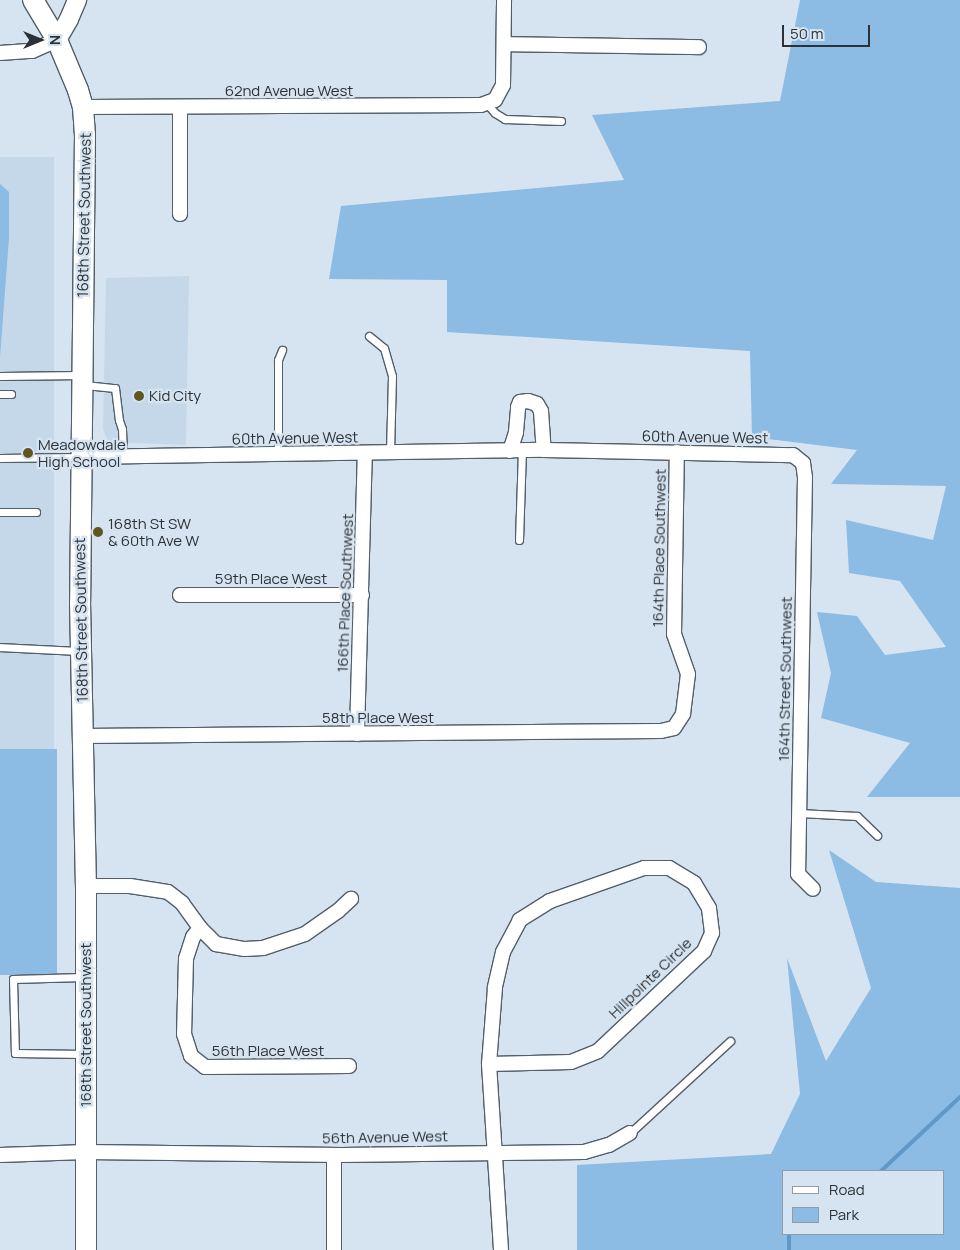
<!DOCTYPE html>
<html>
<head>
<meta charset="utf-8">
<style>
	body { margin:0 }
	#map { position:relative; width:960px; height:1250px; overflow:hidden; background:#d6e4f1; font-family:Manrope,sans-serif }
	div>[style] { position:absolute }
	.built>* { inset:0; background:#c4d8e9; transform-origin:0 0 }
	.green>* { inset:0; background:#8cbbe4; transform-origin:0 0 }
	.stream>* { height:4px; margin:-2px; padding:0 2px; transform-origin:2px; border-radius:2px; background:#6198c6 }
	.roads { filter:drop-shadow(1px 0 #525e69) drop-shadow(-1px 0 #525e69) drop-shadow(0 1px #525e69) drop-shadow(0 -1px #525e69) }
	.service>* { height:7px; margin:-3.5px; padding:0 3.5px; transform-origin:3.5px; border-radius:3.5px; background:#fff }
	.minor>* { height:14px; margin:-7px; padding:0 7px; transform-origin:7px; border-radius:7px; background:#fff }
	.tertiary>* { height:18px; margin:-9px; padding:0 9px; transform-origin:9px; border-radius:9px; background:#fff }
	.secondary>* { height:20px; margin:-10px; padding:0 10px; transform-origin:10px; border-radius:10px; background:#fff }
	.dots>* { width:14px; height:14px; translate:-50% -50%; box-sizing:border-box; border:2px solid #d6e4f1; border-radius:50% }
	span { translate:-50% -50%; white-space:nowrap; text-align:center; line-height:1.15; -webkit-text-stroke:4.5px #d6e4f1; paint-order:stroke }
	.street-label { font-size:15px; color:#2b3136 }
	.poi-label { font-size:15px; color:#2b3136 }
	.left { translate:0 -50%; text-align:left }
	.legend { position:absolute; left:782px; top:1170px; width:162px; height:65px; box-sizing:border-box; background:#d6e4f1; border:1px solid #929ca6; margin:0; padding:6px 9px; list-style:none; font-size:15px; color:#2b3136 }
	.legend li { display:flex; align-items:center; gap:10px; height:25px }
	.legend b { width:25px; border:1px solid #929ca6 }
	.north { position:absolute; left:15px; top:15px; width:50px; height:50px; -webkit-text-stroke:4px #d6e4f1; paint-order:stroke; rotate:90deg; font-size:14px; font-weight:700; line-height:20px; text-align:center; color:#2b3136 }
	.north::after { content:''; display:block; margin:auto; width:18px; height:22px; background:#2b3136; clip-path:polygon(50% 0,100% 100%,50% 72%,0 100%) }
	.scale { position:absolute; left:782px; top:25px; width:88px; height:22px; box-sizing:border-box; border:2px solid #2b3136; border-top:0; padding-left:6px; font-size:15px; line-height:18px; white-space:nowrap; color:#2b3136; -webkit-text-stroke:4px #d6e4f1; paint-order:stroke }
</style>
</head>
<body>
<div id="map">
	<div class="built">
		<div style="left:54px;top:157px;width:592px;height:54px;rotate:90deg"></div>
		<div style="clip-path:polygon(189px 276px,186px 445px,108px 442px,103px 429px,106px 278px)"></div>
	</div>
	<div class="green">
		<div style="clip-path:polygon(800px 0,960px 0,960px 797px,867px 797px,910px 743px,821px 718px,831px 673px,817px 612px,857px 616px,885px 655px,946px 647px,900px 581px,849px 573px,846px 520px,933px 540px,946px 486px,831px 484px,857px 450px,752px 437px,750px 351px,447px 332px,447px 280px,329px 279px,341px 206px,624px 180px,592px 115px,780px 101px)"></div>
		<div style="clip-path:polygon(0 184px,9px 192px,9px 238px,0 357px)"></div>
		<div style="left:57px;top:749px;width:226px;height:58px;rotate:90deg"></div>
		<div style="clip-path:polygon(evenodd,829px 850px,876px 882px,960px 888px,960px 1250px,577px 1250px,577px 1165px,771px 1154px,800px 1094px,787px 958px,826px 1061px,871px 988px,829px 850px,784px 1171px,944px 1171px,944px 1234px,784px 1234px,784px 1171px)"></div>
	</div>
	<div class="stream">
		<div style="left:881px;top:1171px;width:108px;rotate:-43.1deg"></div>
		<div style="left:789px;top:1234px;width:16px;rotate:90deg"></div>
	</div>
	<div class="roads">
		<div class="service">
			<div style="left:486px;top:103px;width:13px;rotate:48deg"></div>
			<div style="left:495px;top:113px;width:12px;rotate:31deg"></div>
			<div style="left:505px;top:119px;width:56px;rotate:2deg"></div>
			<div style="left:369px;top:336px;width:19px;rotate:39deg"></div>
			<div style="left:384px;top:348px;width:29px;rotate:74deg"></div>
			<div style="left:392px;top:376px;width:76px;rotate:91.5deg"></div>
			<div style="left:0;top:376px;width:82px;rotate:-0.7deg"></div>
			<div style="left:85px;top:385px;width:30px;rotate:6deg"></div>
			<div style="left:115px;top:388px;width:32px;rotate:83deg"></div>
			<div style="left:119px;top:420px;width:9px;rotate:72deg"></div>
			<div style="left:122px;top:429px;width:28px;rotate:88deg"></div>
			<div style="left:0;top:394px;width:11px"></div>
			<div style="left:278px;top:454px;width:94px;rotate:-90deg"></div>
			<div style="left:278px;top:360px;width:11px;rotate:-68deg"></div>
			<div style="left:0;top:458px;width:80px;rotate:-0.7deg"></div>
			<div style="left:0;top:512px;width:36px"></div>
			<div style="left:519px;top:540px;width:89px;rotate:-88.1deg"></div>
			<div style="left:0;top:647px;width:80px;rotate:2.9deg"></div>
			<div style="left:799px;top:813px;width:58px;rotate:3deg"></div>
			<div style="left:857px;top:816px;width:28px;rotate:44deg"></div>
			<div style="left:83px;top:977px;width:70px;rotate:178.4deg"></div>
			<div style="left:13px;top:979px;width:74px;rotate:88.5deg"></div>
			<div style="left:15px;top:1053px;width:69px;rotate:0.8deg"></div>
			<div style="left:630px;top:1133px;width:136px;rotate:-42.6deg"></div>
		</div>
		<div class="minor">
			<div style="left:504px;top:44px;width:195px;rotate:0.9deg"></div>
			<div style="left:0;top:53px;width:32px;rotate:-4deg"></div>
			<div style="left:32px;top:51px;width:27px;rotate:-24deg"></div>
			<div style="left:83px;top:107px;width:398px;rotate:-0.3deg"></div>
			<div style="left:481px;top:105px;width:15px;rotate:-20deg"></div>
			<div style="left:495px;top:100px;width:17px;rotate:-62deg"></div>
			<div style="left:503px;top:85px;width:85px;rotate:-89.3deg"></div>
			<div style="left:180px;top:108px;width:106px;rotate:90deg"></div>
			<div style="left:510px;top:451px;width:20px;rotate:-72deg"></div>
			<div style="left:516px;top:432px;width:25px;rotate:-85deg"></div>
			<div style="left:518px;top:407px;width:5px;rotate:-68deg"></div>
			<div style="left:520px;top:402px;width:8px;rotate:-7deg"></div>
			<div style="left:528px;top:401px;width:9px;rotate:18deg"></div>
			<div style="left:537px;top:404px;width:8px;rotate:60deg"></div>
			<div style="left:541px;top:411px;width:39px;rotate:86deg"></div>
			<div style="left:81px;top:457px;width:463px;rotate:-0.9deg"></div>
			<div style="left:544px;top:450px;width:249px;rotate:1.2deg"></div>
			<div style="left:793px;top:455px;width:13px;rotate:39deg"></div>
			<div style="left:803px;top:463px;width:14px;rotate:82deg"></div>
			<div style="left:805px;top:477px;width:397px;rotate:91deg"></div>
			<div style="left:798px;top:874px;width:21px;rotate:45deg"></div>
			<div style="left:180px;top:595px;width:182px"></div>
			<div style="left:357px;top:734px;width:281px;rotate:-88.4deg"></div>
			<div style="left:83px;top:736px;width:578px;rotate:-0.5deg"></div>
			<div style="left:661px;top:731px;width:13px;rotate:-13deg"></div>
			<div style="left:674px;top:728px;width:17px;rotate:-57deg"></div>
			<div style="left:683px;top:714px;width:40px;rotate:-82.9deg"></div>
			<div style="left:688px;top:674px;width:42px;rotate:-109.3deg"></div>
			<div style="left:674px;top:634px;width:182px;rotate:-89.1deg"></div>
			<div style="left:86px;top:886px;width:44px"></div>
			<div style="left:130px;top:886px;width:38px;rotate:9deg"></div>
			<div style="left:168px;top:892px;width:18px;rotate:38deg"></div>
			<div style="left:182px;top:903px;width:31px;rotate:54deg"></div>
			<div style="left:200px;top:928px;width:23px;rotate:45deg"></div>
			<div style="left:216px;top:944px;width:29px;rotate:10deg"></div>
			<div style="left:245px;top:949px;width:18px;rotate:-3deg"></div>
			<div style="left:263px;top:948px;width:44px;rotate:-18.4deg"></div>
			<div style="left:305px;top:934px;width:40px;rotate:-34.9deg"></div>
			<div style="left:338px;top:911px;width:18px;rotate:-43deg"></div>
			<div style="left:200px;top:928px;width:11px;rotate:128deg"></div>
			<div style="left:193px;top:937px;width:23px;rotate:108deg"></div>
			<div style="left:186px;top:959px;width:75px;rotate:91.5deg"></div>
			<div style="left:184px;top:1034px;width:23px;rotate:72deg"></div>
			<div style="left:191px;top:1056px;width:18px;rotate:38deg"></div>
			<div style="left:205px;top:1067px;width:144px;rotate:-0.4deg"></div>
			<div style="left:489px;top:1064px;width:82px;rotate:-1.4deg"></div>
			<div style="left:571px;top:1062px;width:29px;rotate:-22deg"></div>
			<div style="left:598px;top:1051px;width:146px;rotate:-43.3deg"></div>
			<div style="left:704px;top:951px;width:20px;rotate:-66deg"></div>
			<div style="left:712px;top:933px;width:25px;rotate:-97deg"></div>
			<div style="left:709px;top:908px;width:29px;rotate:-121deg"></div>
			<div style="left:694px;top:883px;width:29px;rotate:-149deg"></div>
			<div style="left:669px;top:868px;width:25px;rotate:180deg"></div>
			<div style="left:644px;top:868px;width:100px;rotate:160.7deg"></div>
			<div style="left:550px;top:901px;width:36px;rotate:148deg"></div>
			<div style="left:520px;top:920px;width:36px;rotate:118deg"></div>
			<div style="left:503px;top:952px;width:37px;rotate:103deg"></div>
			<div style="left:495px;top:988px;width:76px;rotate:94.5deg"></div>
			<div style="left:489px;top:1064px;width:186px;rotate:86.3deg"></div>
			<div style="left:0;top:1155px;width:86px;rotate:-2deg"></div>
			<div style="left:86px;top:1152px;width:255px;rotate:0.7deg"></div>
			<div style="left:341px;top:1155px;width:243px;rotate:-0.7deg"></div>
			<div style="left:584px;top:1152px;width:26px;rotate:-16deg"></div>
			<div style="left:609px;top:1145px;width:24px;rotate:-30deg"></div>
			<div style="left:334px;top:1155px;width:95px;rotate:90deg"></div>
		</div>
		<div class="tertiary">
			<div style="left:57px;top:40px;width:24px;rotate:-60deg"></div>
			<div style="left:69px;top:19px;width:21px;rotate:-67deg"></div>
		</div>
		<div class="secondary">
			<div style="left:33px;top:0;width:47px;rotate:59deg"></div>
			<div style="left:57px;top:40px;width:54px;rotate:67.2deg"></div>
			<div style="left:78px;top:90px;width:18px;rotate:74deg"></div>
			<div style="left:83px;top:107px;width:28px;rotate:86deg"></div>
			<div style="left:85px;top:135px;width:467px;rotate:90.6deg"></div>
			<div style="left:80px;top:602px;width:284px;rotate:88.8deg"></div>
			<div style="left:86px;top:886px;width:364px;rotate:90deg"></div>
		</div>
	</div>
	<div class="dots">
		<div style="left:139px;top:396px;background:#625522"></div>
		<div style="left:28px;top:453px;background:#625522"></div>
		<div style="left:98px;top:532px;background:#625522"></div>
	</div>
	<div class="street-label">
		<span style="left:289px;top:91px">62nd Avenue West</span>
		<span style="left:84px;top:215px;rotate:-89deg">168th Street Southwest</span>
		<span style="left:705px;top:437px;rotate:1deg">60th Avenue West</span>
		<span style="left:295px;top:438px;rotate:-1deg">60th Avenue West</span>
		<span style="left:659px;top:548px;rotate:-89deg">164th Place Southwest</span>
		<span style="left:271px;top:579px">59th Place West</span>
		<span style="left:345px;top:593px;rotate:-88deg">166th Place Southwest</span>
		<span style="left:81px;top:620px;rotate:-91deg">168th Street Southwest</span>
		<span style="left:785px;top:679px;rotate:-89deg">164th Street Southwest</span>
		<span style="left:378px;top:718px">58th Place West</span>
		<span style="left:650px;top:978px;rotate:-44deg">Hillpointe Circle</span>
		<span style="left:86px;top:1025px;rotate:-90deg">168th Street Southwest</span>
		<span style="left:268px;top:1051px">56th Place West</span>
		<span style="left:385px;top:1137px;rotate:-1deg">56th Avenue West</span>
	</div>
	<div class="poi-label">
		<span class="left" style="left:149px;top:396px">Kid City</span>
		<span class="left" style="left:38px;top:453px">Meadowdale<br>High School</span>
		<span class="left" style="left:108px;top:532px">168th St SW<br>&amp; 60th Ave W</span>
	</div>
	<ul class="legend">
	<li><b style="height:6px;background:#fff"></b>Road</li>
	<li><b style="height:14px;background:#8cbbe4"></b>Park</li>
	</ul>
	<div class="north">N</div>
	<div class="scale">50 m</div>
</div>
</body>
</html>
